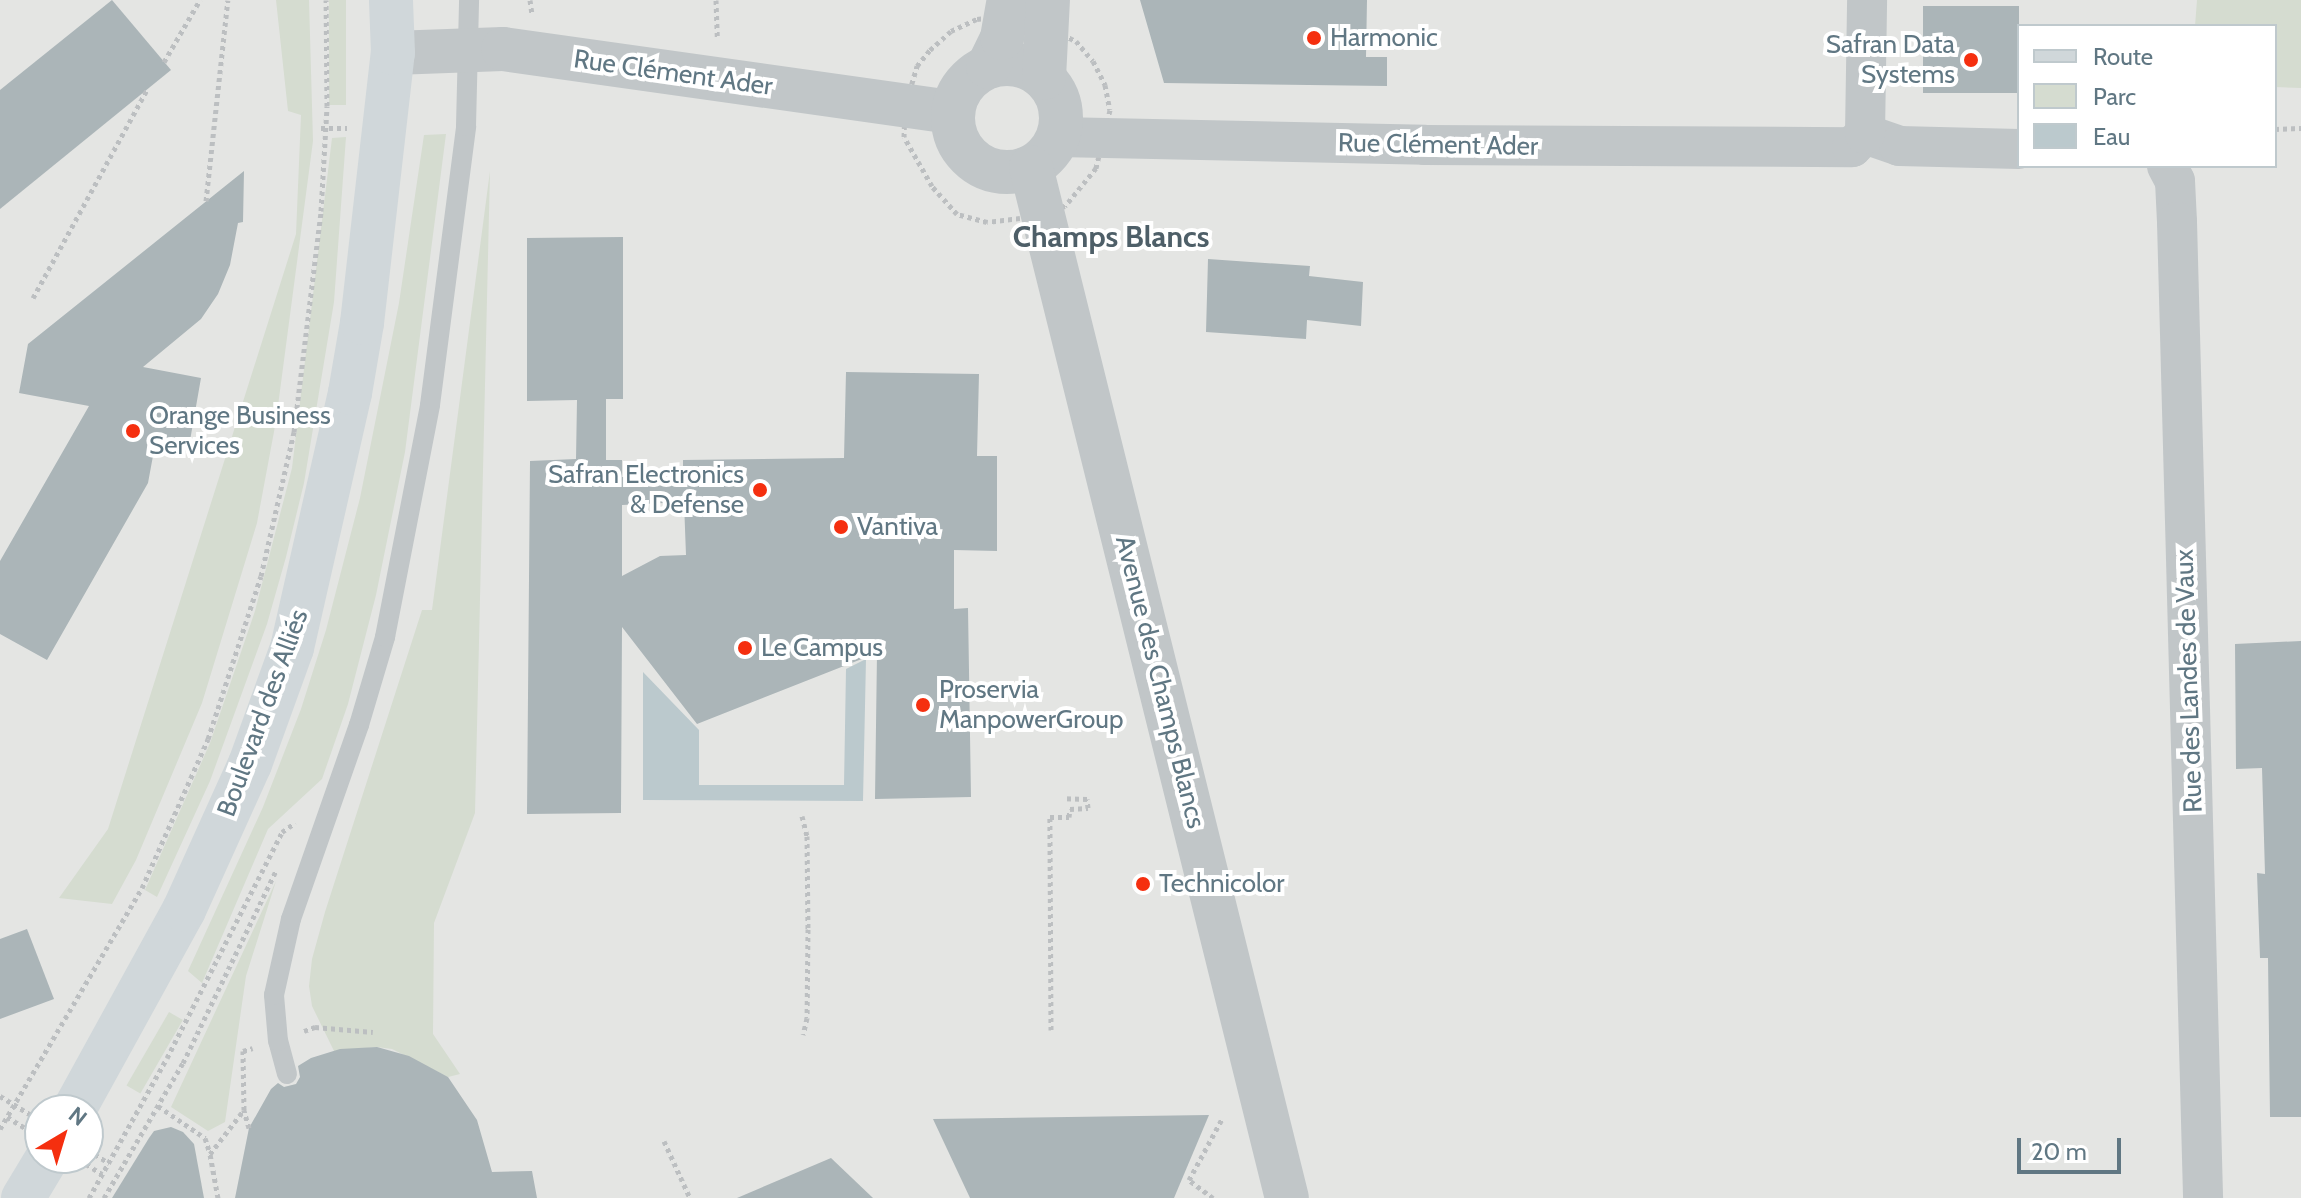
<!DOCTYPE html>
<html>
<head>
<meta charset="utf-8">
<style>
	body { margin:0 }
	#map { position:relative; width:2301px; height:1198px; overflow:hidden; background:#f4f4ef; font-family:Cabin,sans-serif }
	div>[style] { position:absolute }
	.built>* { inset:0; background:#e4e5e3 }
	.green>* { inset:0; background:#d5dcd0; transform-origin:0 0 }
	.water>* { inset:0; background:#bbc9cd }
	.building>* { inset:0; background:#abb5b8; transform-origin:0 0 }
	.path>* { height:5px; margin-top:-2.5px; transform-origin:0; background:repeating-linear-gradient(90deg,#bcbfc1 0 4px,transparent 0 8px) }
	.service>* { height:20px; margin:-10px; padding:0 10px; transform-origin:10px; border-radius:10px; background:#c1c6c8 }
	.minor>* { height:40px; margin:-20px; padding:0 20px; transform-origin:20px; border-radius:20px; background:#c1c6c8 }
	.tertiary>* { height:44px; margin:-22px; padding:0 22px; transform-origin:22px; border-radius:22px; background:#c1c6c8 }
	.tertiary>.ring { margin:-22px; padding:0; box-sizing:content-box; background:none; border:44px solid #c1c6c8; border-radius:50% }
	.primary>* { height:44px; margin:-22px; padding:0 22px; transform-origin:22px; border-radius:22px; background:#d0d7da }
	.dots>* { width:22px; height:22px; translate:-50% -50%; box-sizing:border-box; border:4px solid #fff; border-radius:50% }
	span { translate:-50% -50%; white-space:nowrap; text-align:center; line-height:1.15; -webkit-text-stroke:8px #fff; paint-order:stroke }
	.poi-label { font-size:26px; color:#607783 }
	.left { translate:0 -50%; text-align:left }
	.right { translate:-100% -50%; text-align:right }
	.street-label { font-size:26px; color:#607783 }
	.quarter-label { font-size:30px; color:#4e5f68; font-weight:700 }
	.legend { position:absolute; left:2017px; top:24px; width:260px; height:144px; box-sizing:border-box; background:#fff; border:2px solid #bfc9cd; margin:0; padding:10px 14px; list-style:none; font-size:24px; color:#607783 }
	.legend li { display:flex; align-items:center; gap:16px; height:40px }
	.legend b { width:40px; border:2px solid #bfc9cd }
	.north { position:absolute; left:24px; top:1094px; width:80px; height:80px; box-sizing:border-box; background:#fff; border:2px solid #bfc9cd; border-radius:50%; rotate:38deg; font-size:22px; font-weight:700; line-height:32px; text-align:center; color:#607783 }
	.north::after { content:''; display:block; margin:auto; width:28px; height:36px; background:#f52f0f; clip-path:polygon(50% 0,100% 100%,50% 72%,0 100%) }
	.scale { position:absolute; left:2017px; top:1138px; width:104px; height:36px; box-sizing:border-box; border:4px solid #607783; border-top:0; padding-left:10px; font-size:24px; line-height:28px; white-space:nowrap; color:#607783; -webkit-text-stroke:6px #fff; paint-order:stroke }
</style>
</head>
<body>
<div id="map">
	<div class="built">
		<div style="clip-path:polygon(evenodd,0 0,2301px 0,2301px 1198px,0 1198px,0 0,2019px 26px,2275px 26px,2275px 166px,2019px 166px,2019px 26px,0 0,40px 1110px,88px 1110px,88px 1158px,40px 1158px,40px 1110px)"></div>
	</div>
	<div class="green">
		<div style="clip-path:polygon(276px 0,309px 0,313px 141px,276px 421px,257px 523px,202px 703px,136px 860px,112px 904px,59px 898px,108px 829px,296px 234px,301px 115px,288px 111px)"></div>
		<div style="left:329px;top:0;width:17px;height:105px"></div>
		<div style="clip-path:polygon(2197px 0,2301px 0,2301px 88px,2275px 87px,2275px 26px,2195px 26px)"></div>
		<div style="clip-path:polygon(446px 134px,405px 452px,376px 595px,348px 704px,322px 779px,268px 829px,202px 983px,188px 971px,263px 807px,301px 709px,326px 630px,360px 498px,399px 303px,424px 135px)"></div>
		<div style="clip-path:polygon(346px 137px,334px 302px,304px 483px,286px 557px,267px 624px,210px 781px,157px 897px,145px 890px,210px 743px,255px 611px,292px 468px,332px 138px)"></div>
		<div style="clip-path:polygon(490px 171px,475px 813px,434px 923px,433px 1034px,460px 1074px,448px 1077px,392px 1049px,377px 1047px,334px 1051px,312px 1006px,309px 986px,312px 959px,325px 912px,422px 610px,432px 610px)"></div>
		<div style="clip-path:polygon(276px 881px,246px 976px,225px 1122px,208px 1131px,171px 1107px)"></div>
		<div style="left:169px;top:1012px;width:16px;height:85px;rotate:30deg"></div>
	</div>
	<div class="water">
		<div style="clip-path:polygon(866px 659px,863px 801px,643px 800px,643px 672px,699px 730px,699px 785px,844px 785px,846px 669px)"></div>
	</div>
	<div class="building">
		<div style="clip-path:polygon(112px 0,171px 70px,0 209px,0 90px)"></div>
		<div style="clip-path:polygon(1140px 0,1367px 0,1366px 57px,1387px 57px,1387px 86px,1164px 83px)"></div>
		<div style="left:1923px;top:6px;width:96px;height:87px"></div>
		<div style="clip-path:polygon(244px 171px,243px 222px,238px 223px,230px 265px,218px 294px,201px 319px,143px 367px,201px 378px,188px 452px,155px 445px,148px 483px,47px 660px,0 634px,0 561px,89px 406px,19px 393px,28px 344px)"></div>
		<div style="clip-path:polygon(evenodd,623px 237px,623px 399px,606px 399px,606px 460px,622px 460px,622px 477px,683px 477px,683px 460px,844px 458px,846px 372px,979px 374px,977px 456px,997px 456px,997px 551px,954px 550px,954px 609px,968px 608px,971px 797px,875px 799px,877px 653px,697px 724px,622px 627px,621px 813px,527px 814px,530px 461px,576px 459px,577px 400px,527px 401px,527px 238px,623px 237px,684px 502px,686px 555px,660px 556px,622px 576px,622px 505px,684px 502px)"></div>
		<div style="clip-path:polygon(1208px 259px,1310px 266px,1309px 276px,1363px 282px,1361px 326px,1307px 320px,1306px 339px,1206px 332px)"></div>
		<div style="clip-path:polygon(2301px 641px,2301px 1117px,2270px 1117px,2268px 958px,2260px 958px,2257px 873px,2265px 874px,2262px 768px,2236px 769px,2235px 644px)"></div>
		<div style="clip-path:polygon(27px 929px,54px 999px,0 1019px,0 939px)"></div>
		<div style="clip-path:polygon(377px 1047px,409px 1056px,448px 1077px,477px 1120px,492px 1172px,532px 1171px,537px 1198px,235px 1198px,249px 1128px,271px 1089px,278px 1083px,284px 1087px,296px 1084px,300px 1077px,298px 1066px,311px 1058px,340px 1049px)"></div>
		<div style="clip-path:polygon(1209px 1115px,1174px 1198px,970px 1198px,933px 1119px)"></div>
		<div style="clip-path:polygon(171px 1127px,183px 1132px,194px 1144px,204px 1198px,112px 1198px,149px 1138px,154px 1131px)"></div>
		<div style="clip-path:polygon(831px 1158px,873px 1198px,737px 1198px)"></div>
	</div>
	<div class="path">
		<div style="left:530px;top:0;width:15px;rotate:82deg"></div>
		<div style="left:716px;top:0;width:38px;rotate:88deg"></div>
		<div style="left:1008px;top:15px;width:42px;rotate:16.7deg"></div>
		<div style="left:1048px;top:27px;width:31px;rotate:27deg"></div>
		<div style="left:1076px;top:41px;width:26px;rotate:50deg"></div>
		<div style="left:1093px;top:61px;width:27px;rotate:63deg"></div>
		<div style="left:1105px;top:85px;width:25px;rotate:79deg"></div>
		<div style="left:1110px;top:110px;width:60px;rotate:103.6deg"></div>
		<div style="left:1096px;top:168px;width:49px;rotate:129.2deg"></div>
		<div style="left:1065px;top:206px;width:47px;rotate:165.1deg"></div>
		<div style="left:1020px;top:218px;width:33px;rotate:173deg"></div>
		<div style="left:987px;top:222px;width:31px;rotate:-165deg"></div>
		<div style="left:957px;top:214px;width:38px;rotate:-132deg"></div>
		<div style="left:932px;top:186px;width:56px;rotate:-119.7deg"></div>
		<div style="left:904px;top:137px;width:30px;rotate:-88deg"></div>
		<div style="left:905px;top:107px;width:43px;rotate:-73.7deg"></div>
		<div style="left:917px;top:66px;width:21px;rotate:-51deg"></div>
		<div style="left:930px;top:50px;width:28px;rotate:-42deg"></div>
		<div style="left:951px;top:31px;width:29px;rotate:-25deg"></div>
		<div style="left:977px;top:19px;width:31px;rotate:-7deg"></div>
		<div style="left:164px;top:62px;width:72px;rotate:-59.9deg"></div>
		<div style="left:321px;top:128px;width:26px"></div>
		<div style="left:2275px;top:129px;width:26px;rotate:-2deg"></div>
		<div style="left:206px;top:201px;width:202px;rotate:-83.8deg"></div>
		<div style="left:33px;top:298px;width:239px;rotate:-61.3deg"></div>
		<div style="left:802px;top:816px;width:21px;rotate:76deg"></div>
		<div style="left:807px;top:836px;width:93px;rotate:89.4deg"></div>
		<div style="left:808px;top:929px;width:89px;rotate:90.6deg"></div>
		<div style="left:807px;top:1018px;width:17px;rotate:103deg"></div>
		<div style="left:1051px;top:1030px;width:213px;rotate:-90.3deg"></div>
		<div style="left:1050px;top:817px;width:19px"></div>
		<div style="left:1069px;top:817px;width:8px;rotate:-83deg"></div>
		<div style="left:1070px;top:809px;width:18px;rotate:-3deg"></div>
		<div style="left:1088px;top:808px;width:9px;rotate:-96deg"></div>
		<div style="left:1087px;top:799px;width:23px;rotate:-178deg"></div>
		<div style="left:304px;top:1031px;width:12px;rotate:-20deg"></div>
		<div style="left:315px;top:1027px;width:58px;rotate:4.9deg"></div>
		<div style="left:0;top:1096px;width:42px;rotate:31.4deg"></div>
		<div style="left:158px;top:1106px;width:57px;rotate:34.2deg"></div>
		<div style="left:205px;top:1138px;width:16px;rotate:72deg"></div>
		<div style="left:7px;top:1117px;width:21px;rotate:31deg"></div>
		<div style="left:249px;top:1128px;width:19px;rotate:-106deg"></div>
		<div style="left:244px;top:1110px;width:59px;rotate:-91deg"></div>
		<div style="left:243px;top:1051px;width:10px;rotate:-17deg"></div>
		<div style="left:0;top:1129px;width:280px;rotate:-59.5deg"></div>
		<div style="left:142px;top:888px;width:163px;rotate:-66.1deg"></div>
		<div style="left:208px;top:739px;width:171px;rotate:-72deg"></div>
		<div style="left:261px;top:576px;width:148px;rotate:-77.1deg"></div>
		<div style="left:294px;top:432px;width:223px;rotate:-83deg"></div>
		<div style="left:321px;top:211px;width:105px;rotate:-86.7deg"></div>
		<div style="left:327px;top:106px;width:106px;rotate:-90.5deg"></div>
		<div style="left:664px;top:1141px;width:63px;rotate:65.5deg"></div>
		<div style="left:88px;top:1150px;width:25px;rotate:32deg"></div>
		<div style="left:86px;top:1164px;width:19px;rotate:32deg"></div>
		<div style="left:89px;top:1198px;width:160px;rotate:-60.9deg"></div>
		<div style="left:167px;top:1058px;width:254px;rotate:-63deg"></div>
		<div style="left:282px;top:832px;width:16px;rotate:-35deg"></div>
		<div style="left:104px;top:1198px;width:156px;rotate:-59.7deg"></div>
		<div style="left:183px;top:1063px;width:213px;rotate:-64.2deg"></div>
		<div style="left:218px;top:1198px;width:45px;rotate:-100.3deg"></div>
		<div style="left:210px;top:1154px;width:54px;rotate:-52.5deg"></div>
		<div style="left:1213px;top:1198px;width:30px;rotate:-143deg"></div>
		<div style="left:1189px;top:1180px;width:69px;rotate:-61.6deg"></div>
	</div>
	<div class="service">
		<div style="left:287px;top:1074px;width:34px;rotate:-105deg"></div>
		<div style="left:278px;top:1041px;width:46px;rotate:-95deg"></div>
		<div style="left:274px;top:995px;width:78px;rotate:-77.4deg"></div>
		<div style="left:291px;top:919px;width:206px;rotate:-70.7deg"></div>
		<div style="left:359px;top:725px;width:92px;rotate:-73.5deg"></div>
		<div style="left:385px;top:637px;width:236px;rotate:-79deg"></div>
		<div style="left:430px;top:405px;width:281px;rotate:-82.6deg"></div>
		<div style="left:466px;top:126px;width:126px;rotate:-88.6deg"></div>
	</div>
	<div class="minor">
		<div style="left:1865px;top:134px;width:36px;rotate:19deg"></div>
		<div style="left:1899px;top:146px;width:120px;rotate:1.4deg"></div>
		<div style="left:1058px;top:137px;width:367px;rotate:1.2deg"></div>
		<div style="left:1425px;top:145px;width:427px;rotate:0.3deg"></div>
		<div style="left:1852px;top:147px;width:18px;rotate:-45deg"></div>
		<div style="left:1865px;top:134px;width:134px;rotate:-89.1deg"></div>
		<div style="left:2167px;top:166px;width:17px;rotate:62deg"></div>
		<div style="left:2175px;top:181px;width:41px;rotate:87.2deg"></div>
		<div style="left:2177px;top:222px;width:976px;rotate:88.47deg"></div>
	</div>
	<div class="tertiary">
		<div style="left:393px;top:53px;width:110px;rotate:-2.1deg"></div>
		<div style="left:503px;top:49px;width:454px;rotate:8deg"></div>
		<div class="ring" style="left:953px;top:64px;width:64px;height:64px"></div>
		<div style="left:988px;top:67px;width:32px;rotate:-64deg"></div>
		<div style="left:1002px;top:38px;width:39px;rotate:-80deg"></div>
		<div style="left:1044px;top:78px;width:78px;rotate:-87.1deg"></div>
		<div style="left:1031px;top:167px;width:1062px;rotate:76.06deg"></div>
	</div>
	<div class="primary">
		<div style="left:74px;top:1110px;width:228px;rotate:-61.2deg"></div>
		<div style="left:184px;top:910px;width:160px;rotate:-65.7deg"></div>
		<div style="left:250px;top:764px;width:123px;rotate:-70.1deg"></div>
		<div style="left:292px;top:648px;width:262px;rotate:-77.2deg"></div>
		<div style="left:350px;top:393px;width:71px;rotate:-80.3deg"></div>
		<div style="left:362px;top:323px;width:272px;rotate:-83.5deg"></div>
		<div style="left:393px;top:53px;width:53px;rotate:-92.2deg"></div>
		<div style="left:23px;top:1198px;width:47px;rotate:-59deg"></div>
	</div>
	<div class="dots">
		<div style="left:1314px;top:38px;background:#f52f0f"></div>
		<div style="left:1971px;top:60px;background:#f52f0f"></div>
		<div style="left:133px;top:431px;background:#f52f0f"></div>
		<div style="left:760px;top:490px;background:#f52f0f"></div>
		<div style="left:841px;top:527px;background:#f52f0f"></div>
		<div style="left:745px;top:648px;background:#f52f0f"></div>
		<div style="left:923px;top:705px;background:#f52f0f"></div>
		<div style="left:1143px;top:884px;background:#f52f0f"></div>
	</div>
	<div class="poi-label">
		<span class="left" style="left:1330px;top:38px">Harmonic</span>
		<span class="right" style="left:1955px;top:60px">Safran Data<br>Systems</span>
		<span class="left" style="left:149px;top:431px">Orange Business<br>Services</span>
		<span class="right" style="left:744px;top:490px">Safran Electronics<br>&amp; Defense</span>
		<span class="left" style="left:857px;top:527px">Vantiva</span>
		<span class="left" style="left:761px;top:648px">Le Campus</span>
		<span class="left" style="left:939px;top:705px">Proservia<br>ManpowerGroup</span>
		<span class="left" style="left:1159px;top:884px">Technicolor</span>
	</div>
	<div class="street-label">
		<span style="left:673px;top:73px;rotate:8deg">Rue Clément Ader</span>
		<span style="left:1438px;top:145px;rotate:1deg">Rue Clément Ader</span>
		<span style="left:2189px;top:681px;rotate:-92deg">Rue des Landes de Vaux</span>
		<span style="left:1160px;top:682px;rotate:76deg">Avenue des Champs Blancs</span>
		<span style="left:263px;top:713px;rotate:-70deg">Boulevard des Alliés</span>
	</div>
	<div class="quarter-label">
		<span style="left:1111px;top:237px">Champs Blancs</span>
	</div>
	<ul class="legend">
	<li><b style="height:10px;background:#d0d7da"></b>Route</li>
	<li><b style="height:22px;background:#d5dcd0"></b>Parc</li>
	<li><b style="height:22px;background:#bbc9cd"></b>Eau</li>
	</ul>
	<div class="north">N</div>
	<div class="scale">20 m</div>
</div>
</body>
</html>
